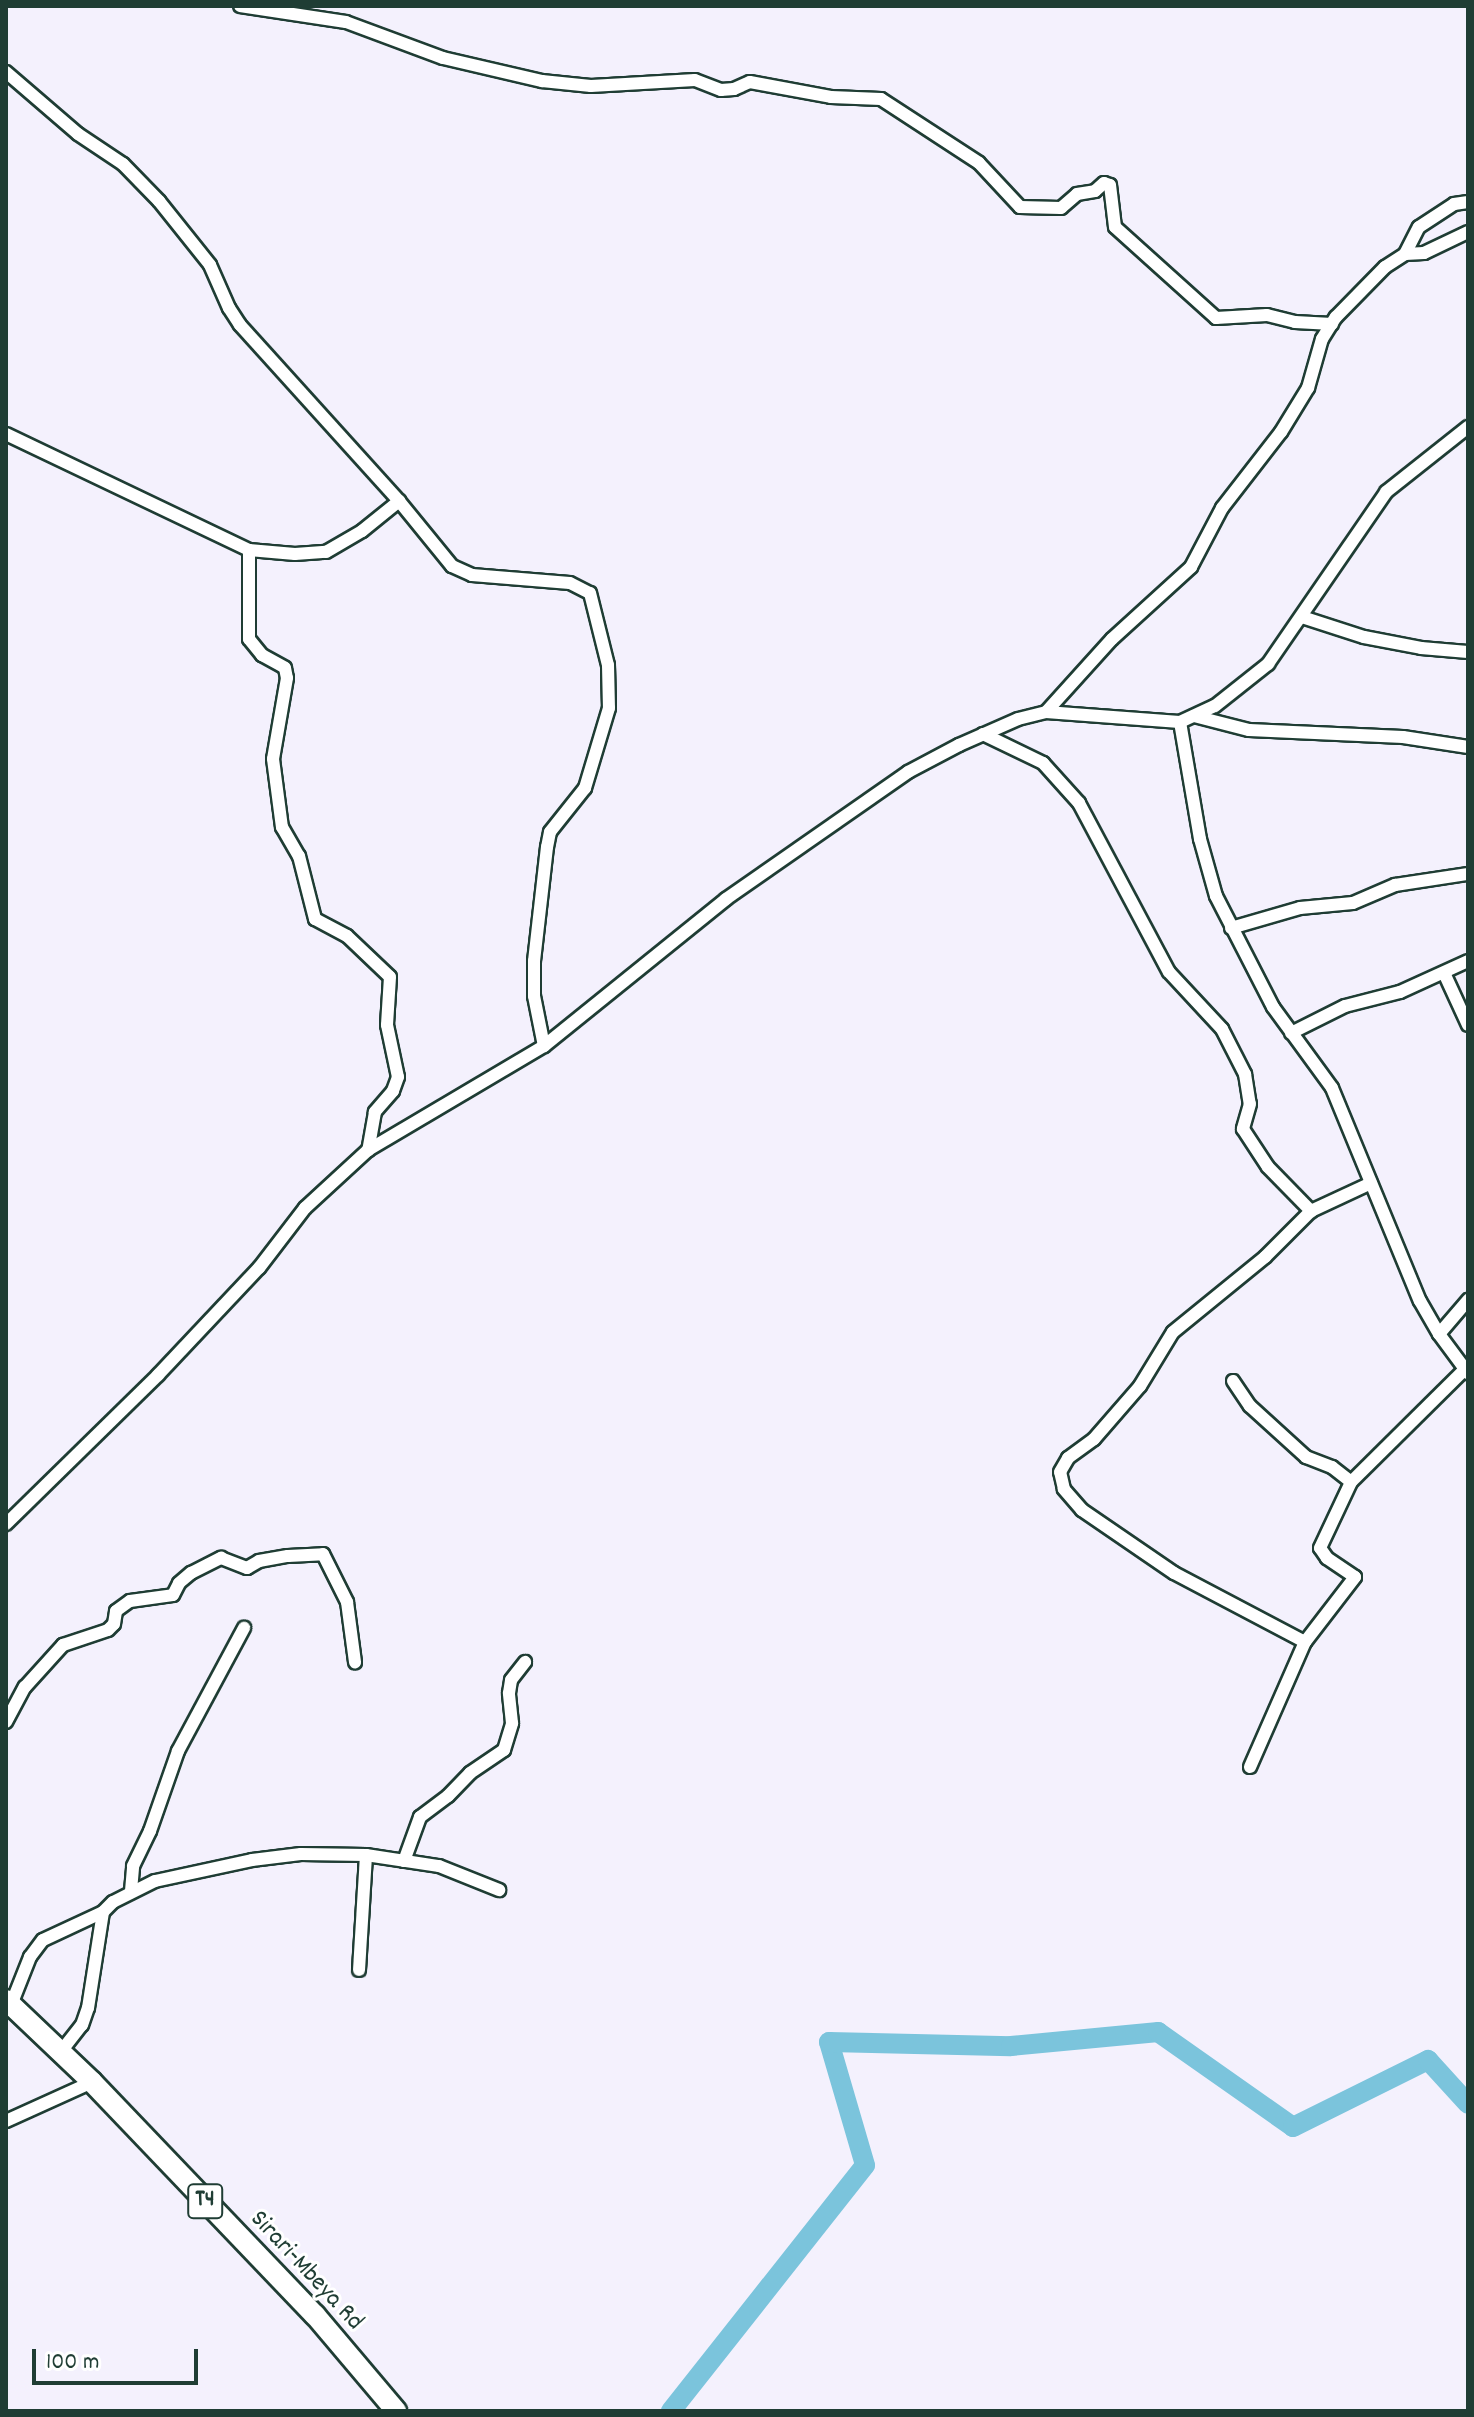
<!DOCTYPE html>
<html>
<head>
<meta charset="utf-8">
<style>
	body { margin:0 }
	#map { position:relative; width:1474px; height:2417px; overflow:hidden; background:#f4f1fd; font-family:Dekko,sans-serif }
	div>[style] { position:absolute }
	.river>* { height:20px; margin:-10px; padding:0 10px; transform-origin:10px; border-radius:10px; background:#7bc4dc }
	.roads { filter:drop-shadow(2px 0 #1f3d34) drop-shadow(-2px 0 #1f3d34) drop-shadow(0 2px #1f3d34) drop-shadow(0 -2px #1f3d34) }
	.minor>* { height:12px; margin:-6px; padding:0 6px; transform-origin:6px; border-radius:6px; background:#fff }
	.trunk>* { height:20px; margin:-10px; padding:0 10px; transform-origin:10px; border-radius:10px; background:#fff }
	span { translate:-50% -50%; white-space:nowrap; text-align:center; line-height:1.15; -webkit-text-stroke:6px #fff; paint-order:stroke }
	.shield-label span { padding:2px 6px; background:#fff; border:2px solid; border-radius:6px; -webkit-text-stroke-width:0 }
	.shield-label { font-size:24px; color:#1f3d34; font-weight:700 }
	.street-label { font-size:26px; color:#1f3d34 }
	.frame { position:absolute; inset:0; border:8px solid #1f3d34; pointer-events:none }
	.scale { position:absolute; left:32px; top:2349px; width:166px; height:36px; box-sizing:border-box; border:4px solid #1f3d34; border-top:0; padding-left:10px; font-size:24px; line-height:28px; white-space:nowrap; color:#1f3d34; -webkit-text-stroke:6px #fff; paint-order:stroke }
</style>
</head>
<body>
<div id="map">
	<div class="river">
		<div style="left:671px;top:2411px;width:313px;rotate:-51.7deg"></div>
		<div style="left:865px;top:2165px;width:128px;rotate:-106.3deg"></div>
		<div style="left:829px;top:2042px;width:182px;rotate:1.3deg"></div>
		<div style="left:1011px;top:2046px;width:148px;rotate:-5.4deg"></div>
		<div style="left:1158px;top:2032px;width:165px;rotate:35.1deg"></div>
		<div style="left:1293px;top:2127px;width:151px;rotate:-26.4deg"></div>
		<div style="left:1428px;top:2060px;width:59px;rotate:47.7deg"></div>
	</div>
	<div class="roads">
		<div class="minor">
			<div style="left:240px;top:6px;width:107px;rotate:8.6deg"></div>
			<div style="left:346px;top:22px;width:103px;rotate:20.4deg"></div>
			<div style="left:443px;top:58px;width:102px;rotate:13.1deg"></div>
			<div style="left:542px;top:81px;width:49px;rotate:5.8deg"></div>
			<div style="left:591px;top:86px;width:104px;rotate:-3.3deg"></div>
			<div style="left:695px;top:80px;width:28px;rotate:21deg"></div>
			<div style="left:721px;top:90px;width:13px;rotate:-4deg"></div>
			<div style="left:734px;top:89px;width:17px;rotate:-24deg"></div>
			<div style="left:750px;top:82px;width:82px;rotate:10.5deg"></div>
			<div style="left:831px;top:97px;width:50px;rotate:2.3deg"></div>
			<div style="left:881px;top:99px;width:117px;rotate:33.1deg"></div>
			<div style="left:979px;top:163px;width:60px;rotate:47deg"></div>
			<div style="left:1020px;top:207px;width:41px;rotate:1.4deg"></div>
			<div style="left:1061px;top:208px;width:21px;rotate:-41deg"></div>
			<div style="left:1077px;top:194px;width:18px;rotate:-9deg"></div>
			<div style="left:1095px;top:191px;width:12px;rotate:-42deg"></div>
			<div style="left:1104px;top:183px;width:6px;rotate:18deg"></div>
			<div style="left:1110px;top:185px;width:42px;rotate:83.2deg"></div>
			<div style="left:1115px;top:227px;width:136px;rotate:42deg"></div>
			<div style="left:1216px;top:318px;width:51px;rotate:-3.4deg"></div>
			<div style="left:1267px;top:315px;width:29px;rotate:14deg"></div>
			<div style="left:1295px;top:322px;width:37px;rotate:3deg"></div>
			<div style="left:6px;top:72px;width:95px;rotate:40.7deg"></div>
			<div style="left:78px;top:134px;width:54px;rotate:33.7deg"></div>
			<div style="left:123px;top:164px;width:52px;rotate:45.8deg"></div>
			<div style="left:159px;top:201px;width:82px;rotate:51.4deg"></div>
			<div style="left:210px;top:265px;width:47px;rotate:66.2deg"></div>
			<div style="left:229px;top:308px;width:20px;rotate:57deg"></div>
			<div style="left:240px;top:325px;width:237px;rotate:47.9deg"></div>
			<div style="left:399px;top:501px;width:84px;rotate:50.8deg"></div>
			<div style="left:452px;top:566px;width:22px;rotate:24deg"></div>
			<div style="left:472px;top:575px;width:98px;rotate:4.7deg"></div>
			<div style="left:570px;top:583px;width:22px;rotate:27deg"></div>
			<div style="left:590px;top:593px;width:74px;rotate:76deg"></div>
			<div style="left:608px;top:665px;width:43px;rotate:88.7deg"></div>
			<div style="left:609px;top:708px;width:84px;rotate:106.7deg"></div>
			<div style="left:585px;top:788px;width:56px;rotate:128.5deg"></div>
			<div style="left:550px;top:832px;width:15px;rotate:101deg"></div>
			<div style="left:547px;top:847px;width:115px;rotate:96.5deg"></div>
			<div style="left:534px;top:961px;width:35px;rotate:90deg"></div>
			<div style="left:534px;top:996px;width:51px;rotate:78.7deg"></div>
			<div style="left:1405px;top:254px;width:30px;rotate:-63deg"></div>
			<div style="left:1419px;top:227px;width:42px;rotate:-33.3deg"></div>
			<div style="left:1454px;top:204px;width:14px;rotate:-8deg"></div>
			<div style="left:6px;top:434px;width:269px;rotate:25.5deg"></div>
			<div style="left:249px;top:550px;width:46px;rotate:5deg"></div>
			<div style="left:295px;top:554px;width:31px;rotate:-4deg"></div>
			<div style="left:326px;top:552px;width:42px;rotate:-30.3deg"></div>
			<div style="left:362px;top:531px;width:48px;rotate:-39deg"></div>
			<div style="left:249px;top:550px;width:89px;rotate:90deg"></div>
			<div style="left:249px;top:639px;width:21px;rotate:51deg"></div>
			<div style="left:262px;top:655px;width:26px;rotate:29deg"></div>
			<div style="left:285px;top:668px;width:10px;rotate:79deg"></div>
			<div style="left:287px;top:678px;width:82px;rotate:99.8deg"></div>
			<div style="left:273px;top:759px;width:69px;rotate:82.5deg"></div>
			<div style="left:282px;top:827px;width:34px;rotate:60deg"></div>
			<div style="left:299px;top:856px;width:65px;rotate:75.7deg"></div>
			<div style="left:315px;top:919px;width:36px;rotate:28deg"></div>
			<div style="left:347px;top:936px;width:59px;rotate:43.6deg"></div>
			<div style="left:390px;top:977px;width:48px;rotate:93.6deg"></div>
			<div style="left:387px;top:1025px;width:53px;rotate:78.1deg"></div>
			<div style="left:398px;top:1077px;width:15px;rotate:110deg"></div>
			<div style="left:393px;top:1091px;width:28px;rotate:131deg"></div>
			<div style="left:375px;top:1112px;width:39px;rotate:100deg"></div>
			<div style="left:1302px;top:617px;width:65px;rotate:17.9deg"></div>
			<div style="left:1364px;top:637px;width:58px;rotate:10.9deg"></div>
			<div style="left:1421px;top:648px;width:47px;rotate:4.9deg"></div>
			<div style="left:1046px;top:712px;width:98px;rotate:-47.9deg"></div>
			<div style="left:1112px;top:639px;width:107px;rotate:-42.3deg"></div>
			<div style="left:1191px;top:567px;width:67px;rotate:-62.3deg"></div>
			<div style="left:1222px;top:508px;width:96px;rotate:-52.2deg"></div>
			<div style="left:1281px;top:432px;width:52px;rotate:-58.5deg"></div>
			<div style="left:1308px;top:388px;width:51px;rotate:-74.1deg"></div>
			<div style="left:1322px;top:339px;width:26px;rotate:-58deg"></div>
			<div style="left:1336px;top:317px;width:70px;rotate:-45.6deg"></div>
			<div style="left:1385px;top:267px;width:24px;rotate:-33deg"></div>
			<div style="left:1405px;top:254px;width:19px;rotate:-3deg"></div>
			<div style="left:1424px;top:253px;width:49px;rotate:-25.5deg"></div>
			<div style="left:1194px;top:716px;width:57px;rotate:14.3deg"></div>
			<div style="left:1249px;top:730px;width:154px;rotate:2.6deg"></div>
			<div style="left:1403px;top:737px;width:66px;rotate:8.7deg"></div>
			<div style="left:1180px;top:722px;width:119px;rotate:80.3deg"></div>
			<div style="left:1200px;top:839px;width:59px;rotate:74.3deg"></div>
			<div style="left:1216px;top:896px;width:125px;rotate:62.8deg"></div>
			<div style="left:1273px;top:1007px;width:100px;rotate:53.9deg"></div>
			<div style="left:1332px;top:1088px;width:230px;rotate:67.6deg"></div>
			<div style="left:1420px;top:1301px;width:38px;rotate:60deg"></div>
			<div style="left:1439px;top:1334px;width:49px;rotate:53.4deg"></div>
			<div style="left:983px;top:734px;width:67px;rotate:25.8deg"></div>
			<div style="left:1043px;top:763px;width:54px;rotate:48deg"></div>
			<div style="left:1079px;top:803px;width:191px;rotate:62deg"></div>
			<div style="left:1169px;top:972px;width:78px;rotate:47.1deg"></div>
			<div style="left:1222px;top:1029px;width:51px;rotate:62.9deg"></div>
			<div style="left:1245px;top:1074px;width:30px;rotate:81deg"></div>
			<div style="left:1250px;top:1104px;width:26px;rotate:106deg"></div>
			<div style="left:1243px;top:1129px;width:45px;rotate:56.7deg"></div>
			<div style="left:1268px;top:1167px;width:62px;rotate:45.7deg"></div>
			<div style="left:1231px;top:928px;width:72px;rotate:-16.2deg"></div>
			<div style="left:1300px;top:908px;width:53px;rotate:-5.4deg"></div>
			<div style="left:1353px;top:903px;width:46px;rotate:-23.2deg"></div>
			<div style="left:1395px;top:885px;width:74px;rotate:-8.6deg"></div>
			<div style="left:1445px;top:975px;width:55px;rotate:65.3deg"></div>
			<div style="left:1291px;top:1033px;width:60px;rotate:-26.6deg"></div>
			<div style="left:1345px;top:1006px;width:57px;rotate:-14.3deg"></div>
			<div style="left:1400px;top:992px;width:75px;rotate:-24.5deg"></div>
			<div style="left:1439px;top:1334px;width:45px;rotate:-49.5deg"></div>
			<div style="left:1233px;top:1381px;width:30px;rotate:56deg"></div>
			<div style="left:1250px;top:1406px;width:76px;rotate:42.3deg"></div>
			<div style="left:1306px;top:1457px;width:28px;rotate:21deg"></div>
			<div style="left:1332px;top:1467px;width:24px;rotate:38deg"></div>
			<div style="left:6px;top:1524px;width:213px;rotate:-44.4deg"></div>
			<div style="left:158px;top:1375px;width:147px;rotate:-46.7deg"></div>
			<div style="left:259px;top:1268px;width:76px;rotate:-52.5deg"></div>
			<div style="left:305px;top:1208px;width:86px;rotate:-42.6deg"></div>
			<div style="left:368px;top:1150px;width:204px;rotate:-30.6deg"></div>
			<div style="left:544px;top:1046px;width:234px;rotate:-38.9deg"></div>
			<div style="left:726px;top:899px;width:222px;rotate:-34.9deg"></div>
			<div style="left:908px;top:772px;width:58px;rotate:-27.9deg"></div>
			<div style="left:959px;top:745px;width:64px;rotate:-23.8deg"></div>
			<div style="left:1018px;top:719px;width:29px;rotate:-14deg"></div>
			<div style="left:1046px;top:712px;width:134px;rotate:4.3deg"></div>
			<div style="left:1180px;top:722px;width:38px;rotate:-25deg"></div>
			<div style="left:1215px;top:706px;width:68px;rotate:-38.4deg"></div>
			<div style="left:1268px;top:664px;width:209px;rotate:-55.5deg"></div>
			<div style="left:1386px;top:492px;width:105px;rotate:-38.4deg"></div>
			<div style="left:1305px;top:1642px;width:148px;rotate:-152.2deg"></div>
			<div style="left:1174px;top:1573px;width:112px;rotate:-145.6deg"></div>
			<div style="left:1082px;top:1510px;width:28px;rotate:-131deg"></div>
			<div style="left:1064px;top:1489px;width:17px;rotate:-103deg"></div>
			<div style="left:1060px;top:1472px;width:16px;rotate:-60deg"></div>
			<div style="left:1068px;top:1458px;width:32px;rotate:-36deg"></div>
			<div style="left:1094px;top:1439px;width:70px;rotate:-49deg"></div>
			<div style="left:1140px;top:1386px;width:63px;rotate:-58.6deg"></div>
			<div style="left:1173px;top:1332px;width:119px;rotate:-39.2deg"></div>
			<div style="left:1265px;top:1257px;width:65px;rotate:-45deg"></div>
			<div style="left:1311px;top:1211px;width:66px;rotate:-25deg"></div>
			<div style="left:6px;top:1722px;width:40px;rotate:-62deg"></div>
			<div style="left:25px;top:1687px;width:57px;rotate:-47.9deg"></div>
			<div style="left:63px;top:1645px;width:47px;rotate:-18.4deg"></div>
			<div style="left:108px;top:1630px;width:8px;rotate:-45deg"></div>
			<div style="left:114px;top:1624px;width:13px;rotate:-81deg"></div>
			<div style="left:116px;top:1611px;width:17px;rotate:-36deg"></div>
			<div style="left:130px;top:1601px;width:43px;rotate:-7.9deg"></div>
			<div style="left:173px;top:1595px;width:13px;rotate:-63deg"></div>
			<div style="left:179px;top:1583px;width:16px;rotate:-40deg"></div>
			<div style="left:191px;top:1573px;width:34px;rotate:-27deg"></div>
			<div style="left:221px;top:1558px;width:28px;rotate:21deg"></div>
			<div style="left:247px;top:1568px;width:14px;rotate:-30deg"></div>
			<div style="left:259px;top:1561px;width:29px;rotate:-10deg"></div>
			<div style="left:288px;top:1556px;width:35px;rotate:-3deg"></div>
			<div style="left:323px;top:1554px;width:54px;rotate:63.4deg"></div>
			<div style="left:347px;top:1602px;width:61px;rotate:82.4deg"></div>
			<div style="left:1250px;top:1767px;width:137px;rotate:-66.3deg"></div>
			<div style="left:1305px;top:1642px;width:82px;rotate:-52.4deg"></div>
			<div style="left:1355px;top:1577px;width:34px;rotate:-146deg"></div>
			<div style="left:1327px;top:1558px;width:12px;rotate:-125deg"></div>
			<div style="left:1320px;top:1548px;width:73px;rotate:-64.8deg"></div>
			<div style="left:1351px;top:1482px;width:161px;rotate:-44.7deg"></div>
			<div style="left:404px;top:1861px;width:47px;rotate:-70deg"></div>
			<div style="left:420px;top:1817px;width:35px;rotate:-37deg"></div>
			<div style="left:448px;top:1796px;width:32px;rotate:-46deg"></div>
			<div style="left:470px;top:1773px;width:41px;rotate:-34.1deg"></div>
			<div style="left:504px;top:1750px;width:28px;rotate:-73deg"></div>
			<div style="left:512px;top:1723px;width:30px;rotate:-96deg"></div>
			<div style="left:509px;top:1693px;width:13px;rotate:-81deg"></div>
			<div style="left:511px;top:1680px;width:23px;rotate:-52deg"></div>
			<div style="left:131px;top:1891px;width:25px;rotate:-85deg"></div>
			<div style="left:133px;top:1866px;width:39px;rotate:-64deg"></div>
			<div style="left:150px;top:1831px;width:85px;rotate:-70.7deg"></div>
			<div style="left:178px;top:1751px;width:140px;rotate:-61.8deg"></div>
			<div style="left:359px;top:1970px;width:115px;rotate:-86.5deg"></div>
			<div style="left:11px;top:2005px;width:52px;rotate:-68.4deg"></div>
			<div style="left:30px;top:1957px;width:21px;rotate:-53deg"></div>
			<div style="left:43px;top:1940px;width:66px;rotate:-25deg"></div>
			<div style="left:59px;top:2054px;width:37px;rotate:-52deg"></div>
			<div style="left:82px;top:2025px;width:18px;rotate:-71deg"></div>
			<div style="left:88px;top:2008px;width:97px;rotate:-81.1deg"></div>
			<div style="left:103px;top:1912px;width:14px;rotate:-45deg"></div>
			<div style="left:113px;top:1902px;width:47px;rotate:-26.6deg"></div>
			<div style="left:155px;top:1881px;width:99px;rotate:-12.2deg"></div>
			<div style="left:252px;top:1860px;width:49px;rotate:-7deg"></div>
			<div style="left:301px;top:1854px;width:65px;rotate:0.9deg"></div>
			<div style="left:366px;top:1855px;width:74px;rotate:8.6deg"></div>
			<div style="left:439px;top:1866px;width:65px;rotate:21.8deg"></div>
			<div style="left:6px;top:2121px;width:94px;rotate:-24.4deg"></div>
		</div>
		<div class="trunk">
			<div style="left:6px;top:2000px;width:119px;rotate:43.6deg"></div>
			<div style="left:92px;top:2082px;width:323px;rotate:46.3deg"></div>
			<div style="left:315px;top:2315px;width:126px;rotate:49.8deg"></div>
		</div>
	</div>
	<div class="shield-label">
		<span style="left:205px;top:2201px">T4</span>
	</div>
	<div class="street-label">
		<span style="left:306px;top:2271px;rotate:47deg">Sirari-Mbeya Rd</span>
	</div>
	<div class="frame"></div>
	<div class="scale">100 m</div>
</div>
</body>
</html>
